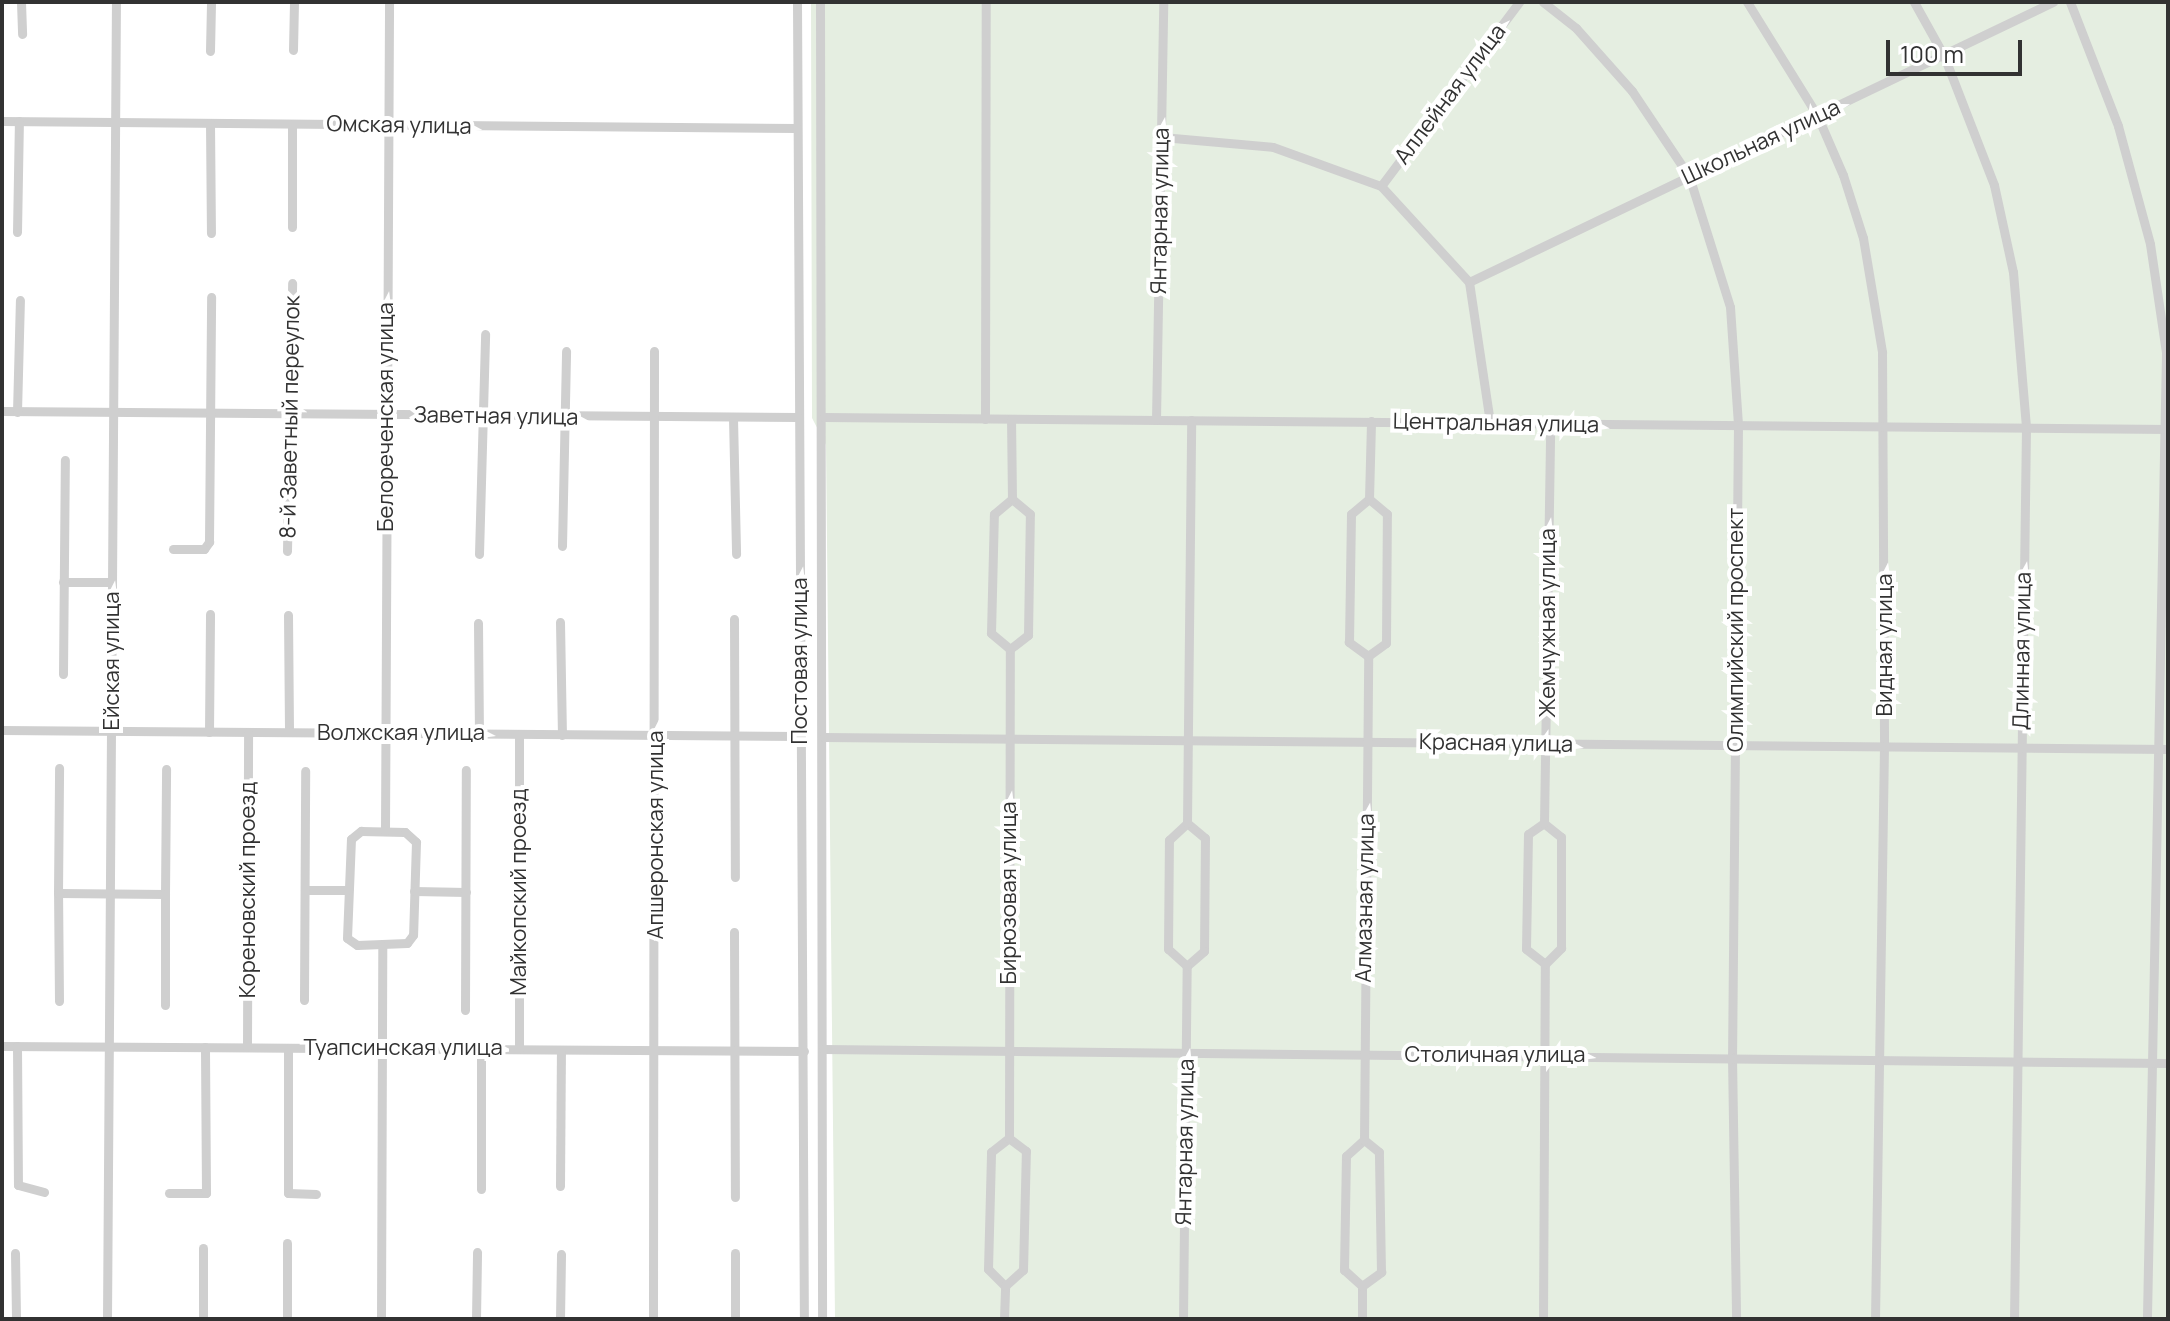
<!DOCTYPE html>
<html>
<head>
<meta charset="utf-8">
<style>
	body { margin:0 }
	#map { position:relative; width:2170px; height:1321px; overflow:hidden; background:#fff; font-family:Manrope,sans-serif }
	div>[style] { position:absolute }
	.green>* { inset:0; background:#e5eee1 }
	.street>* { height:9px; margin:-4.5px; padding:0 4.5px; transform-origin:4.5px; border-radius:4.5px; background:#cfcfcf }
	span { translate:-50% -50%; white-space:nowrap; text-align:center; line-height:1.15; -webkit-text-stroke:8px #fff; paint-order:stroke }
	.street-label { font-size:22px; color:#323232 }
	.frame { position:absolute; inset:0; border:4px solid #323232; pointer-events:none }
	.scale { position:absolute; left:1886px; top:40px; width:136px; height:36px; box-sizing:border-box; border:4px solid #323232; border-top:0; padding-left:10px; font-size:24px; line-height:28px; white-space:nowrap; color:#323232; -webkit-text-stroke:6px #fff; paint-order:stroke }
</style>
</head>
<body>
<div id="map">
	<div class="green">
		<div style="clip-path:polygon(811px 2px,2168px 2px,2168px 1319px,835px 1319px,826px 445px,812px 418px)"></div>
	</div>
	<div class="street">
		<div style="left:21px;top:2px;width:32px;rotate:88deg"></div>
		<div style="left:797px;top:2px;width:1317px;rotate:89.7deg"></div>
		<div style="left:820px;top:2px;width:1317px;rotate:89.91deg"></div>
		<div style="left:1543px;top:2px;width:42px;rotate:38.2deg"></div>
		<div style="left:1576px;top:28px;width:84px;rotate:48.4deg"></div>
		<div style="left:1632px;top:91px;width:102px;rotate:56.2deg"></div>
		<div style="left:1689px;top:176px;width:137px;rotate:72.6deg"></div>
		<div style="left:1730px;top:307px;width:118px;rotate:86.1deg"></div>
		<div style="left:1738px;top:425px;width:632px;rotate:90.54deg"></div>
		<div style="left:1732px;top:1057px;width:262px;rotate:89.1deg"></div>
		<div style="left:1747px;top:2px;width:133px;rotate:58.2deg"></div>
		<div style="left:1817px;top:115px;width:65px;rotate:66.6deg"></div>
		<div style="left:1843px;top:175px;width:66px;rotate:72.4deg"></div>
		<div style="left:1863px;top:238px;width:116px;rotate:80.5deg"></div>
		<div style="left:1882px;top:352px;width:395px;rotate:89.7deg"></div>
		<div style="left:1884px;top:747px;width:572px;rotate:90.9deg"></div>
		<div style="left:1914px;top:2px;width:62px;rotate:60.9deg"></div>
		<div style="left:1944px;top:56px;width:138px;rotate:68.8deg"></div>
		<div style="left:1994px;top:185px;width:89px;rotate:77.7deg"></div>
		<div style="left:2013px;top:272px;width:157px;rotate:85.2deg"></div>
		<div style="left:2026px;top:428px;width:891px;rotate:90.77deg"></div>
		<div style="left:2070px;top:2px;width:133px;rotate:68.8deg"></div>
		<div style="left:2118px;top:126px;width:122px;rotate:74.8deg"></div>
		<div style="left:2150px;top:244px;width:110px;rotate:81.6deg"></div>
		<div style="left:2166px;top:353px;width:966px;rotate:91.13deg"></div>
		<div style="left:293px;top:50px;width:48px;rotate:-88.8deg"></div>
		<div style="left:210px;top:51px;width:49px;rotate:-88.8deg"></div>
		<div style="left:2px;top:121px;width:795px;rotate:0.5deg"></div>
		<div style="left:210px;top:123px;width:110px;rotate:89.5deg"></div>
		<div style="left:292px;top:124px;width:103px;rotate:90deg"></div>
		<div style="left:1162px;top:137px;width:111px;rotate:5.1deg"></div>
		<div style="left:1273px;top:147px;width:115px;rotate:19.9deg"></div>
		<div style="left:1381px;top:186px;width:130px;rotate:47.5deg"></div>
		<div style="left:1469px;top:282px;width:143px;rotate:81.5deg"></div>
		<div style="left:1381px;top:186px;width:230px;rotate:-53.1deg"></div>
		<div style="left:17px;top:232px;width:111px;rotate:-89deg"></div>
		<div style="left:1469px;top:282px;width:648px;rotate:-25.62deg"></div>
		<div style="left:2px;top:411px;width:796px;rotate:0.43deg"></div>
		<div style="left:17px;top:412px;width:112px;rotate:-88.5deg"></div>
		<div style="left:824px;top:417px;width:1344px;rotate:0.51deg"></div>
		<div style="left:733px;top:418px;width:136px;rotate:88.7deg"></div>
		<div style="left:985px;top:419px;width:417px;rotate:-89.9deg"></div>
		<div style="left:1156px;top:420px;width:418px;rotate:-89deg"></div>
		<div style="left:562px;top:546px;width:195px;rotate:-88.8deg"></div>
		<div style="left:173px;top:549px;width:31px"></div>
		<div style="left:204px;top:549px;width:9px;rotate:-54deg"></div>
		<div style="left:209px;top:542px;width:245px;rotate:-89.5deg"></div>
		<div style="left:287px;top:551px;width:268px;rotate:-88.9deg"></div>
		<div style="left:479px;top:554px;width:220px;rotate:-88.4deg"></div>
		<div style="left:63px;top:582px;width:49px"></div>
		<div style="left:288px;top:615px;width:117px;rotate:89.5deg"></div>
		<div style="left:734px;top:619px;width:258px;rotate:89.8deg"></div>
		<div style="left:560px;top:622px;width:113px;rotate:89deg"></div>
		<div style="left:478px;top:623px;width:111px;rotate:89.5deg"></div>
		<div style="left:1010px;top:649px;width:23px;rotate:-38deg"></div>
		<div style="left:1028px;top:635px;width:121px;rotate:-89.1deg"></div>
		<div style="left:1030px;top:514px;width:23px;rotate:-140deg"></div>
		<div style="left:1368px;top:656px;width:24px;rotate:-144deg"></div>
		<div style="left:1349px;top:642px;width:128px;rotate:-89.1deg"></div>
		<div style="left:1351px;top:514px;width:23px;rotate:-40deg"></div>
		<div style="left:63px;top:674px;width:214px;rotate:-89.5deg"></div>
		<div style="left:2px;top:730px;width:798px;rotate:0.43deg"></div>
		<div style="left:209px;top:732px;width:118px;rotate:-89.5deg"></div>
		<div style="left:824px;top:737px;width:1344px;rotate:0.51deg"></div>
		<div style="left:1187px;top:823px;width:23px;rotate:40deg"></div>
		<div style="left:1205px;top:838px;width:113px;rotate:90.5deg"></div>
		<div style="left:1204px;top:951px;width:23px;rotate:139deg"></div>
		<div style="left:1544px;top:823px;width:19px;rotate:145deg"></div>
		<div style="left:1528px;top:834px;width:115px;rotate:91deg"></div>
		<div style="left:1526px;top:949px;width:24px;rotate:38deg"></div>
		<div style="left:361px;top:831px;width:44px;rotate:1.3deg"></div>
		<div style="left:405px;top:832px;width:15px;rotate:42deg"></div>
		<div style="left:416px;top:842px;width:93px;rotate:91.8deg"></div>
		<div style="left:413px;top:935px;width:10px;rotate:127deg"></div>
		<div style="left:407px;top:943px;width:50px;rotate:177.7deg"></div>
		<div style="left:357px;top:945px;width:12px;rotate:-145deg"></div>
		<div style="left:347px;top:938px;width:99px;rotate:-87.7deg"></div>
		<div style="left:351px;top:839px;width:13px;rotate:-39deg"></div>
		<div style="left:385px;top:831px;width:829px;rotate:-89.72deg"></div>
		<div style="left:305px;top:890px;width:43px"></div>
		<div style="left:414px;top:891px;width:52px;rotate:1.1deg"></div>
		<div style="left:58px;top:893px;width:125px;rotate:-89.5deg"></div>
		<div style="left:734px;top:932px;width:265px;rotate:89.8deg"></div>
		<div style="left:304px;top:1000px;width:229px;rotate:-89.7deg"></div>
		<div style="left:59px;top:1001px;width:108px;rotate:-90.5deg"></div>
		<div style="left:58px;top:893px;width:107px;rotate:0.5deg"></div>
		<div style="left:165px;top:894px;width:125px;rotate:-89.5deg"></div>
		<div style="left:165px;top:1005px;width:111px;rotate:-90deg"></div>
		<div style="left:465px;top:1010px;width:240px;rotate:-89.8deg"></div>
		<div style="left:2px;top:1046px;width:802px;rotate:0.36deg"></div>
		<div style="left:17px;top:1046px;width:139px;rotate:89.6deg"></div>
		<div style="left:18px;top:1185px;width:27px;rotate:15deg"></div>
		<div style="left:247px;top:1047px;width:315px;rotate:-89.8deg"></div>
		<div style="left:288px;top:1048px;width:145px;rotate:90deg"></div>
		<div style="left:288px;top:1193px;width:28px;rotate:2deg"></div>
		<div style="left:519px;top:1049px;width:315px;rotate:-90deg"></div>
		<div style="left:823px;top:1049px;width:1345px;rotate:0.6deg"></div>
		<div style="left:560px;top:1186px;width:136px;rotate:-89.6deg"></div>
		<div style="left:481px;top:1189px;width:140px;rotate:-90deg"></div>
		<div style="left:169px;top:1193px;width:37px"></div>
		<div style="left:206px;top:1193px;width:146px;rotate:-90.4deg"></div>
		<div style="left:15px;top:1253px;width:66px;rotate:89.1deg"></div>
		<div style="left:735px;top:1253px;width:66px;rotate:90deg"></div>
		<div style="left:1005px;top:1286px;width:24px;rotate:-135deg"></div>
		<div style="left:988px;top:1269px;width:117px;rotate:-88.5deg"></div>
		<div style="left:991px;top:1152px;width:23px;rotate:-38deg"></div>
		<div style="left:1362px;top:1286px;width:24px;rotate:-138deg"></div>
		<div style="left:1344px;top:1270px;width:114px;rotate:-89deg"></div>
		<div style="left:1346px;top:1156px;width:24px;rotate:-42deg"></div>
		<div style="left:107px;top:1319px;width:1317px;rotate:-89.61deg"></div>
		<div style="left:203px;top:1319px;width:71px;rotate:-90deg"></div>
		<div style="left:287px;top:1319px;width:76px;rotate:-90deg"></div>
		<div style="left:381px;top:1319px;width:373px;rotate:-89.8deg"></div>
		<div style="left:476px;top:1319px;width:67px;rotate:-89.1deg"></div>
		<div style="left:560px;top:1319px;width:65px;rotate:-89.1deg"></div>
		<div style="left:653px;top:1319px;width:968px;rotate:-89.94deg"></div>
		<div style="left:1004px;top:1319px;width:33px;rotate:-88deg"></div>
		<div style="left:1005px;top:1286px;width:24px;rotate:-42deg"></div>
		<div style="left:1023px;top:1270px;width:119px;rotate:-88.6deg"></div>
		<div style="left:1026px;top:1151px;width:21px;rotate:-143deg"></div>
		<div style="left:1009px;top:1138px;width:489px;rotate:-89.9deg"></div>
		<div style="left:1010px;top:649px;width:25px;rotate:-140deg"></div>
		<div style="left:991px;top:633px;width:119px;rotate:-88.6deg"></div>
		<div style="left:994px;top:514px;width:23px;rotate:-40deg"></div>
		<div style="left:1012px;top:499px;width:80px;rotate:-90.7deg"></div>
		<div style="left:1183px;top:1319px;width:353px;rotate:-89.4deg"></div>
		<div style="left:1187px;top:966px;width:25px;rotate:-138deg"></div>
		<div style="left:1168px;top:949px;width:109px;rotate:-89.5deg"></div>
		<div style="left:1169px;top:840px;width:25px;rotate:-43deg"></div>
		<div style="left:1187px;top:823px;width:403px;rotate:-89.4deg"></div>
		<div style="left:1362px;top:1319px;width:33px;rotate:-90deg"></div>
		<div style="left:1362px;top:1286px;width:24px;rotate:-36deg"></div>
		<div style="left:1381px;top:1272px;width:120px;rotate:-91deg"></div>
		<div style="left:1379px;top:1152px;width:19px;rotate:-141deg"></div>
		<div style="left:1364px;top:1140px;width:484px;rotate:-89.5deg"></div>
		<div style="left:1368px;top:656px;width:22px;rotate:-36deg"></div>
		<div style="left:1386px;top:643px;width:129px;rotate:-89.6deg"></div>
		<div style="left:1387px;top:514px;width:23px;rotate:-140deg"></div>
		<div style="left:1369px;top:499px;width:78px;rotate:-88.5deg"></div>
		<div style="left:1543px;top:1319px;width:355px;rotate:-89.7deg"></div>
		<div style="left:1545px;top:964px;width:23px;rotate:-45deg"></div>
		<div style="left:1561px;top:948px;width:111px;rotate:-90deg"></div>
		<div style="left:1561px;top:837px;width:22px;rotate:-141deg"></div>
		<div style="left:1544px;top:823px;width:399px;rotate:-89.1deg"></div>
	</div>
	<div class="street-label">
		<span style="left:1450px;top:94px;rotate:-53deg">Аллейная улица</span>
		<span style="left:399px;top:125px;rotate:1deg">Омская улица</span>
		<span style="left:1761px;top:142px;rotate:-25deg">Школьная улица</span>
		<span style="left:1160px;top:211px;rotate:-89deg">Янтарная улица</span>
		<span style="left:496px;top:416px;rotate:1deg">Заветная улица</span>
		<span style="left:290px;top:417px;rotate:-89deg">8-й Заветный переулок</span>
		<span style="left:386px;top:417px;rotate:-90deg">Белореченская улица</span>
		<span style="left:1496px;top:423px;rotate:1deg">Центральная улица</span>
		<span style="left:1548px;top:623px;rotate:-90deg">Жемчужная улица</span>
		<span style="left:1736px;top:630px;rotate:-90deg">Олимпийский проспект</span>
		<span style="left:1885px;top:645px;rotate:-90deg">Видная улица</span>
		<span style="left:2022px;top:651px;rotate:-89deg">Длинная улица</span>
		<span style="left:112px;top:661px;rotate:-90deg">Ейская улица</span>
		<span style="left:800px;top:661px;rotate:-90deg">Постовая улица</span>
		<span style="left:401px;top:733px">Волжская улица</span>
		<span style="left:1496px;top:743px;rotate:1deg">Красная улица</span>
		<span style="left:656px;top:835px;rotate:-90deg">Апшеронская улица</span>
		<span style="left:248px;top:890px;rotate:-90deg">Кореновский проезд</span>
		<span style="left:519px;top:892px;rotate:-90deg">Майкопский проезд</span>
		<span style="left:1009px;top:893px;rotate:-90deg">Бирюзовая улица</span>
		<span style="left:1365px;top:898px;rotate:-89deg">Алмазная улица</span>
		<span style="left:403px;top:1048px">Туапсинская улица</span>
		<span style="left:1495px;top:1055px">Столичная улица</span>
		<span style="left:1185px;top:1142px;rotate:-89deg">Янтарная улица</span>
	</div>
	<div class="frame"></div>
	<div class="scale">100 m</div>
</div>
</body>
</html>
